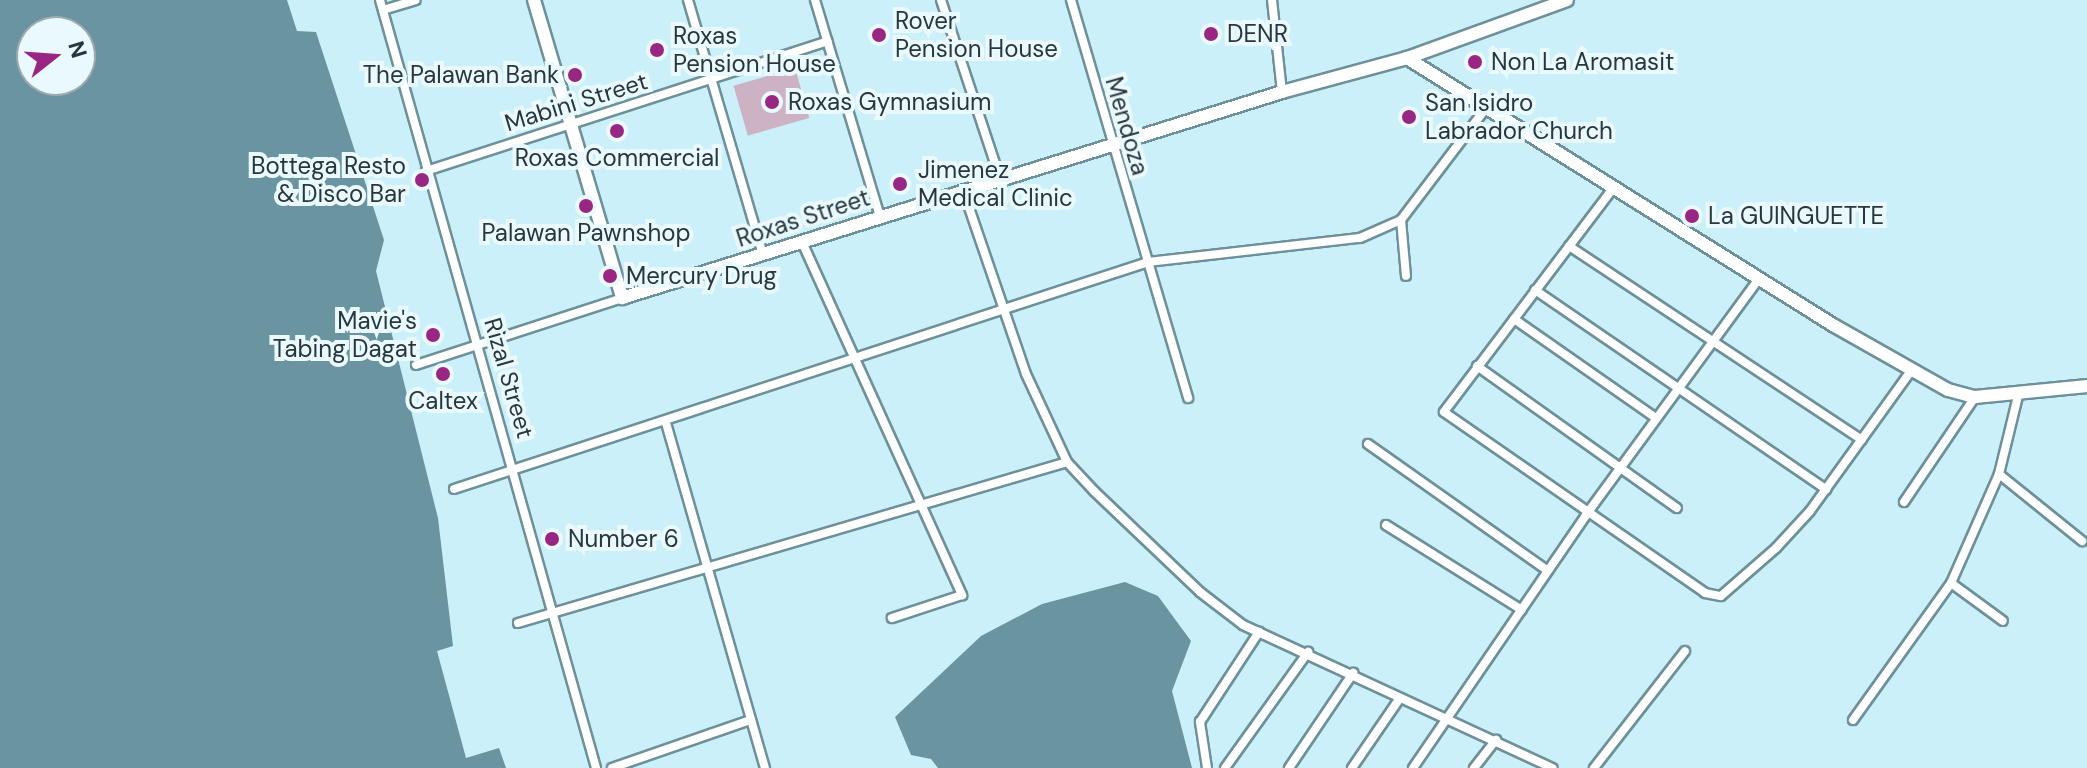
<!DOCTYPE html>
<html>
<head>
<meta charset="utf-8">
<style>
	body { margin:0 }
	#map { position:relative; width:2087px; height:768px; overflow:hidden; background:#cbf0fa; font-family:"DM Sans",sans-serif }
	div>[style] { position:absolute }
	.green>* { inset:0; background:#cdb2c4; transform-origin:0 0 }
	.water>* { inset:0; background:#6a949f }
	.roads { filter:drop-shadow(2px 0 #6d9099) drop-shadow(-2px 0 #6d9099) drop-shadow(0 2px #6d9099) drop-shadow(0 -2px #6d9099) }
	.street>* { height:8px; margin:-4px; padding:0 4px; transform-origin:4px; border-radius:4px; background:#fff }
	.secondary>* { height:12px; margin:-6px; padding:0 6px; transform-origin:6px; border-radius:6px; background:#fff }
	.dots>* { width:22px; height:22px; translate:-50% -50%; box-sizing:border-box; border:4px solid #eaf9fd; border-radius:50% }
	span { translate:-50% -50%; white-space:nowrap; text-align:center; line-height:1.15; -webkit-text-stroke:8px #eaf9fd; paint-order:stroke }
	.poi-label { font-size:24px; color:#28373b }
	.left { translate:0 -50%; text-align:left }
	.right { translate:-100% -50%; text-align:right }
	.street-label { font-size:24px; color:#28373b }
	.north { position:absolute; left:16px; top:16px; width:80px; height:80px; box-sizing:border-box; background:#eaf9fd; border:2px solid #9cabaf; border-radius:50%; rotate:73deg; font-size:22px; font-weight:700; line-height:32px; text-align:center; color:#28373b }
	.north::after { content:''; display:block; margin:auto; width:28px; height:36px; background:#992682; clip-path:polygon(50% 0,100% 100%,50% 72%,0 100%) }
</style>
</head>
<body>
<div id="map">
	<div class="green">
		<div style="left:795px;top:68px;width:52px;height:64px;rotate:74deg"></div>
	</div>
	<div class="water">
		<div style="clip-path:polygon(evenodd,0 0,287px 0,297px 31px,316px 32px,384px 240px,376px 271px,438px 518px,453px 646px,437px 651px,466px 758px,499px 748px,506px 768px,0 768px,0 0,80px 32px,80px 80px,32px 80px,32px 32px,80px 32px)"></div>
		<div style="clip-path:polygon(1125px 582px,1158px 596px,1191px 641px,1172px 691px,1192px 768px,938px 768px,931px 759px,911px 755px,895px 717px,981px 636px,1042px 604px)"></div>
	</div>
	<div class="roads">
		<div class="street">
			<div style="left:380px;top:0;width:798px;rotate:74.29deg"></div>
			<div style="left:688px;top:0;width:266px;rotate:73.6deg"></div>
			<div style="left:815px;top:0;width:226px;rotate:73.3deg"></div>
			<div style="left:941px;top:0;width:188px;rotate:71.7deg"></div>
			<div style="left:1071px;top:0;width:415px;rotate:73.6deg"></div>
			<div style="left:1272px;top:0;width:93px;rotate:83.8deg"></div>
			<div style="left:383px;top:10px;width:34px;rotate:-17deg"></div>
			<div style="left:426px;top:171px;width:422px;rotate:-17.9deg"></div>
			<div style="left:1614px;top:187px;width:282px;rotate:127.1deg"></div>
			<div style="left:1444px;top:412px;width:318px;rotate:34.7deg"></div>
			<div style="left:1705px;top:593px;width:16px;rotate:11deg"></div>
			<div style="left:1721px;top:596px;width:73px;rotate:-41.1deg"></div>
			<div style="left:1776px;top:548px;width:50px;rotate:-47.4deg"></div>
			<div style="left:1810px;top:511px;width:173px;rotate:-54.2deg"></div>
			<div style="left:963px;top:190px;width:194px;rotate:71.1deg"></div>
			<div style="left:1026px;top:374px;width:97px;rotate:65deg"></div>
			<div style="left:1067px;top:462px;width:40px;rotate:47deg"></div>
			<div style="left:1094px;top:491px;width:146px;rotate:43.6deg"></div>
			<div style="left:1200px;top:592px;width:54px;rotate:37.5deg"></div>
			<div style="left:1243px;top:625px;width:341px;rotate:24.8deg"></div>
			<div style="left:1401px;top:220px;width:56px;rotate:84.9deg"></div>
			<div style="left:802px;top:242px;width:388px;rotate:65.6deg"></div>
			<div style="left:962px;top:595px;width:74px;rotate:161.8deg"></div>
			<div style="left:1569px;top:246px;width:351px;rotate:33.5deg"></div>
			<div style="left:1535px;top:290px;width:353px;rotate:34.4deg"></div>
			<div style="left:1514px;top:319px;width:173px;rotate:34.9deg"></div>
			<div style="left:416px;top:365px;width:217px;rotate:-18deg"></div>
			<div style="left:1477px;top:366px;width:245px;rotate:35.4deg"></div>
			<div style="left:666px;top:423px;width:359px;rotate:74deg"></div>
			<div style="left:1368px;top:444px;width:220px;rotate:35.2deg"></div>
			<div style="left:1999px;top:474px;width:107px;rotate:38.9deg"></div>
			<div style="left:454px;top:489px;width:730px;rotate:-18.11deg"></div>
			<div style="left:1148px;top:262px;width:213px;rotate:-6.5deg"></div>
			<div style="left:1360px;top:238px;width:45px;rotate:-23.7deg"></div>
			<div style="left:1401px;top:220px;width:141px;rotate:-52.8deg"></div>
			<div style="left:1904px;top:502px;width:127px;rotate:-55.9deg"></div>
			<div style="left:1386px;top:525px;width:160px;rotate:32deg"></div>
			<div style="left:1951px;top:583px;width:64px;rotate:36.2deg"></div>
			<div style="left:518px;top:623px;width:572px;rotate:-16.34deg"></div>
			<div style="left:1853px;top:720px;width:168px;rotate:-54.4deg"></div>
			<div style="left:1951px;top:583px;width:119px;rotate:-66.2deg"></div>
			<div style="left:1999px;top:474px;width:80px;rotate:-76.3deg"></div>
			<div style="left:612px;top:768px;width:147px;rotate:-19.1deg"></div>
			<div style="left:1207px;top:768px;width:47px;rotate:-98.7deg"></div>
			<div style="left:1200px;top:722px;width:108px;rotate:-56.8deg"></div>
			<div style="left:1225px;top:768px;width:143px;rotate:-54.4deg"></div>
			<div style="left:1289px;top:768px;width:115px;rotate:-56deg"></div>
			<div style="left:1352px;top:768px;width:85px;rotate:-55.6deg"></div>
			<div style="left:1413px;top:768px;width:306px;rotate:-55.6deg"></div>
			<div style="left:1586px;top:515px;width:293px;rotate:-53.8deg"></div>
			<div style="left:1474px;top:768px;width:36px;rotate:-52deg"></div>
			<div style="left:1594px;top:768px;width:148px;rotate:-52.1deg"></div>
		</div>
		<div class="secondary">
			<div style="left:534px;top:0;width:311px;rotate:73.5deg"></div>
			<div style="left:622px;top:298px;width:691px;rotate:-17.33deg"></div>
			<div style="left:1282px;top:92px;width:130px;rotate:-15.2deg"></div>
			<div style="left:1407px;top:58px;width:170px;rotate:-19.9deg"></div>
			<div style="left:1407px;top:58px;width:503px;rotate:32.08deg"></div>
			<div style="left:1833px;top:325px;width:132px;rotate:29.5deg"></div>
			<div style="left:1948px;top:390px;width:28px;rotate:15deg"></div>
			<div style="left:1975px;top:397px;width:113px;rotate:-5.6deg"></div>
		</div>
	</div>
	<div class="dots">
		<div style="left:1211px;top:34px;background:#992682"></div>
		<div style="left:879px;top:35px;background:#992682"></div>
		<div style="left:657px;top:50px;background:#992682"></div>
		<div style="left:1475px;top:62px;background:#992682"></div>
		<div style="left:575px;top:75px;background:#992682"></div>
		<div style="left:772px;top:102px;background:#992682"></div>
		<div style="left:1409px;top:117px;background:#992682"></div>
		<div style="left:617px;top:131px;background:#992682"></div>
		<div style="left:422px;top:180px;background:#992682"></div>
		<div style="left:900px;top:184px;background:#992682"></div>
		<div style="left:586px;top:206px;background:#992682"></div>
		<div style="left:1692px;top:216px;background:#992682"></div>
		<div style="left:610px;top:276px;background:#992682"></div>
		<div style="left:433px;top:335px;background:#992682"></div>
		<div style="left:443px;top:374px;background:#992682"></div>
		<div style="left:552px;top:539px;background:#992682"></div>
	</div>
	<div class="poi-label">
		<span class="left" style="left:895px;top:35px">Rover<br>Pension House</span>
		<span class="left" style="left:1227px;top:34px">DENR</span>
		<span class="left" style="left:673px;top:50px">Roxas<br>Pension House</span>
		<span class="left" style="left:1491px;top:62px">Non La Aromasit</span>
		<span class="right" style="left:559px;top:75px">The Palawan Bank</span>
		<span class="left" style="left:788px;top:102px">Roxas Gymnasium</span>
		<span class="left" style="left:1425px;top:117px">San Isidro<br>Labrador Church</span>
		<span style="left:617px;top:158px">Roxas Commercial</span>
		<span class="right" style="left:406px;top:180px">Bottega Resto<br>&amp; Disco Bar</span>
		<span class="left" style="left:918px;top:184px">Jimenez<br>Medical Clinic</span>
		<span class="left" style="left:1708px;top:216px">La GUINGUETTE</span>
		<span style="left:586px;top:233px">Palawan Pawnshop</span>
		<span class="left" style="left:626px;top:276px">Mercury Drug</span>
		<span class="right" style="left:417px;top:335px">Mavie's<br>Tabing Dagat</span>
		<span style="left:443px;top:401px">Caltex</span>
		<span class="left" style="left:568px;top:539px">Number 6</span>
	</div>
	<div class="street-label">
		<span style="left:576px;top:102px;rotate:-17deg">Mabini Street</span>
		<span style="left:1127px;top:126px;rotate:74deg">Mendoza</span>
		<span style="left:803px;top:218px;rotate:-18deg">Roxas Street</span>
		<span style="left:509px;top:378px;rotate:74deg">Rizal Street</span>
	</div>
	<div class="north">N</div>
</div>
</body>
</html>
